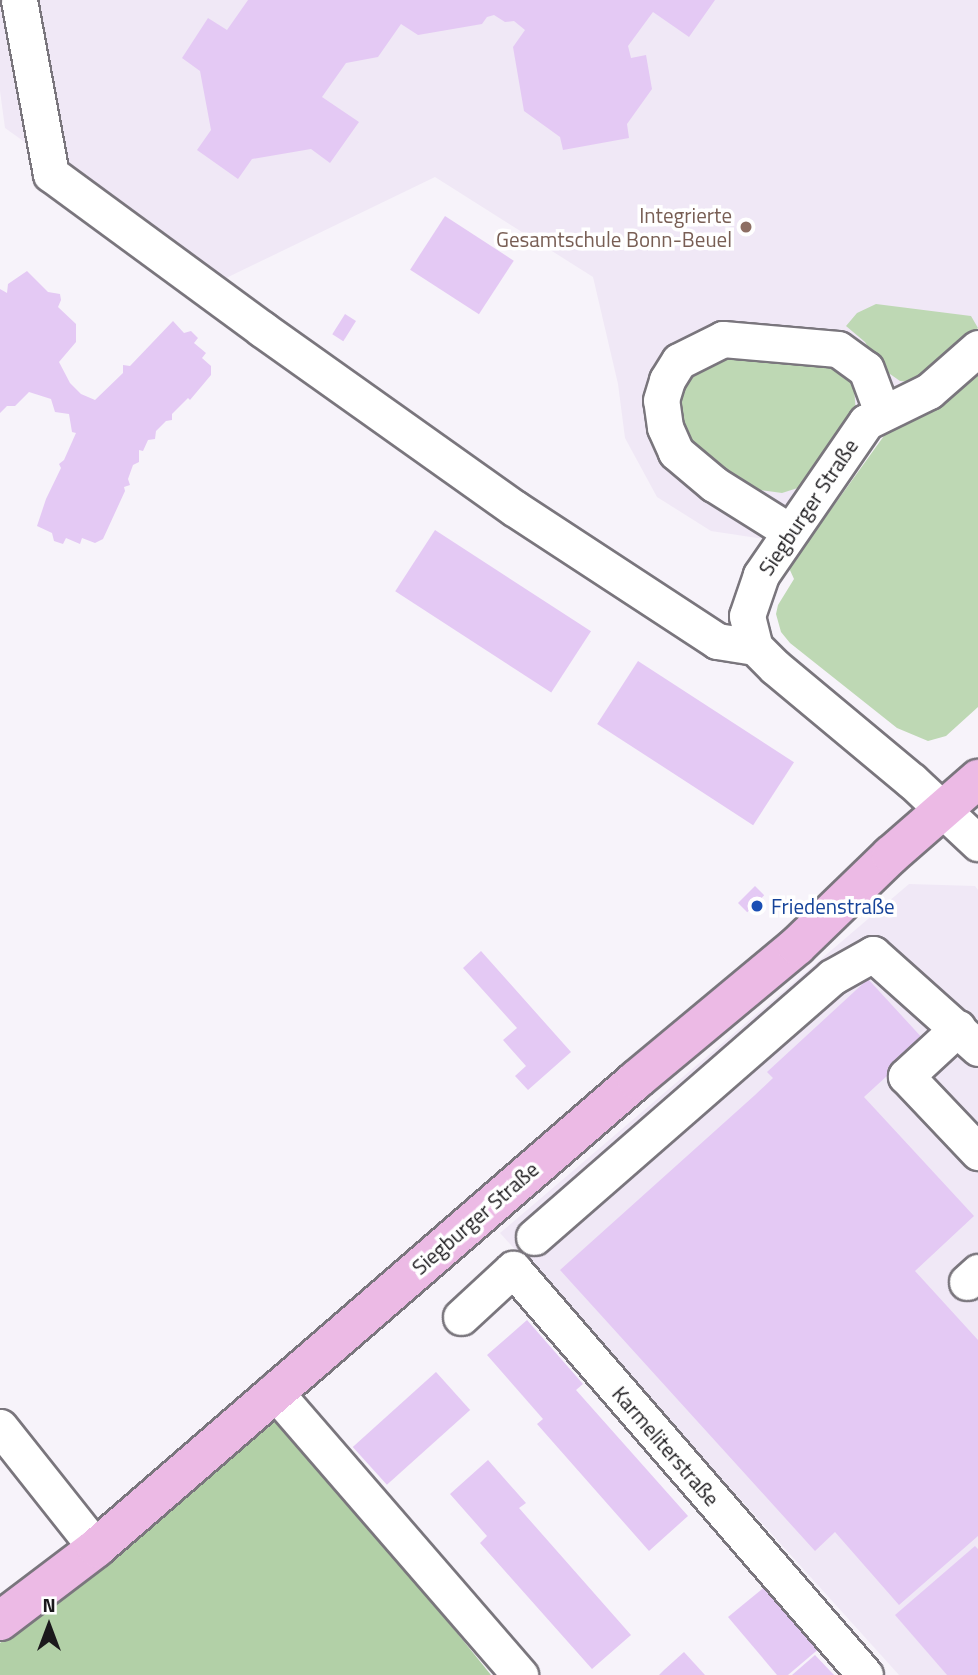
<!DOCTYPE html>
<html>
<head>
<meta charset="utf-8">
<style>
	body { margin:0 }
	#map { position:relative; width:978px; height:1675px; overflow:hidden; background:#f7f3fa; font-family:"Titillium Web",sans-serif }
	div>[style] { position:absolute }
	.built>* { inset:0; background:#f0e8f6 }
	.green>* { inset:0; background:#bed8b4 }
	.forest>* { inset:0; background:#b2d0a7 }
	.building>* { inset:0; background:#e4c9f4; transform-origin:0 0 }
	.roads { filter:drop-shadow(2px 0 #7a767d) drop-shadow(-2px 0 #7a767d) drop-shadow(0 2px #7a767d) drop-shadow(0 -2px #7a767d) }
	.minor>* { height:35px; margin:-17.5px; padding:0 17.5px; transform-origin:17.5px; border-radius:17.5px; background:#fff }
	.major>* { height:38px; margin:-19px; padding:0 19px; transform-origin:19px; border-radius:19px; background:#ecbae5 }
	.dots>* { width:19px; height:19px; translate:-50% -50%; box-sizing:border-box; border:4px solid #fff; border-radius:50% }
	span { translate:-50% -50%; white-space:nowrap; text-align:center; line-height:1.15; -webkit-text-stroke:7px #fff; paint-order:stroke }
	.education-label { font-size:21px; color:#785e54 }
	.right { translate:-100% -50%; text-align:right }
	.street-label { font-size:21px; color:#1b191c }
	.transit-label { font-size:21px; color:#164399 }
	.left { translate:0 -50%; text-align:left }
	.north { position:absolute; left:14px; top:1591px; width:70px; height:70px; -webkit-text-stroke:5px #fff; paint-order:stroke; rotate:0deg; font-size:19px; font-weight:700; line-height:28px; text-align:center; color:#1b191c }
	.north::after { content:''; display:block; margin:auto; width:24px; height:32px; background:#1b191c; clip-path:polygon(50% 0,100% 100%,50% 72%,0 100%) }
</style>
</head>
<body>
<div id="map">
	<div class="built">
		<div style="clip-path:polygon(0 0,978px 0,978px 371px,889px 426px,814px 533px,771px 540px,711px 531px,657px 497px,625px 438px,618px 384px,593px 277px,435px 177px,220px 281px,5px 128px,0 91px)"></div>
		<div style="clip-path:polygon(909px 884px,975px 886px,978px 890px,978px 1675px,899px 1675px,500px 1233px)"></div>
	</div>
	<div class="green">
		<div style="clip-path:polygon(876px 304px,971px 316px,978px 328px,935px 369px,911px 382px,900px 381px,880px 367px,865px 342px,846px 326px,857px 313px)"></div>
		<div style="clip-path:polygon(721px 354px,829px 363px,848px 377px,854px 388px,856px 413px,807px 485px,782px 493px,753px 489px,697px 450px,686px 436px,678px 413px,679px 392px,691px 371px)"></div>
		<div style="clip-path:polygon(978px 368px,978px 707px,946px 736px,928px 741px,897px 728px,790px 643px,781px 632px,776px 614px,778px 605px,794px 579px,789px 568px,891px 426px)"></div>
	</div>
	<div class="forest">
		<div style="clip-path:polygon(282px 1416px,491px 1675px,0 1675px,0 1643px)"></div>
	</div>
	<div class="building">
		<div style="clip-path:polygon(248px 0,715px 0,689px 37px,653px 12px,628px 46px,631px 58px,646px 55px,652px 89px,627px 124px,629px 138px,563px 150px,560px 137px,524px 111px,513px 47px,525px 30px,514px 21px,505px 22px,494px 15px,487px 17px,482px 24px,418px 35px,401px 24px,378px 57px,346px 63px,322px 97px,359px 122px,330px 163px,311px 149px,252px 159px,238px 179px,197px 150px,211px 130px,200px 71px,182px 58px,208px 18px,227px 30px)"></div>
		<div style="left:445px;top:216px;width:82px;height:64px;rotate:33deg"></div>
		<div style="clip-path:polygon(27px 271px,48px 292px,60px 294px,61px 300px,58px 307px,76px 324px,76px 342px,59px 362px,70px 383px,81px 394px,95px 400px,123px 373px,123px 365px,130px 366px,173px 321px,184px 333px,191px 331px,198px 338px,194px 343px,206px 353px,202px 358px,211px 366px,211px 375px,190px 400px,188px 398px,172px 414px,172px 420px,166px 421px,156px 431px,155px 439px,148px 440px,143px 451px,139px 450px,139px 462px,133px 465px,128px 479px,130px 485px,124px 487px,125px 491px,103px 539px,95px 543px,82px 538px,80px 544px,66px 538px,63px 544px,54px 541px,52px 533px,37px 526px,46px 499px,61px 468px,59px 464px,64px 460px,76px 433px,72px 432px,69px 414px,55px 412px,51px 399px,29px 392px,15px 406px,7px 406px,0 413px,0 289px,7px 293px,8px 284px)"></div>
		<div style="left:345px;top:314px;width:13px;height:24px;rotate:32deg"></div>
		<div style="left:435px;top:530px;width:186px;height:73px;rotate:33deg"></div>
		<div style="left:638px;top:661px;width:186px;height:75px;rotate:33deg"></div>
		<div style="left:755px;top:886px;width:13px;height:24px;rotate:45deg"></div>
		<div style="clip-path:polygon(481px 951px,571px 1052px,528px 1090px,515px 1076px,526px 1066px,503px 1040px,517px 1028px,463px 968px)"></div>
		<div style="clip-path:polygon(868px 979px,925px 1041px,864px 1097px,974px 1216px,915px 1271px,978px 1340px,978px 1536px,899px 1605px,835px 1532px,815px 1551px,560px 1270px,755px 1095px,773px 1078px,767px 1072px)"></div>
		<div style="clip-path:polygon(527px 1320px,583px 1384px,576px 1390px,688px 1516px,649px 1551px,537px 1424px,543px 1419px,487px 1355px)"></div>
		<div style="left:436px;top:1372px;width:51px;height:112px;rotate:48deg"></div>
		<div style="clip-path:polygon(488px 1460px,526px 1503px,519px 1508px,631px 1635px,592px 1669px,480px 1543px,487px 1536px,450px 1494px)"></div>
		<div style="clip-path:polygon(975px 1546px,978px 1549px,978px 1675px,947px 1675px,895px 1615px)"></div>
		<div style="clip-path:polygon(767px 1585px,821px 1647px,788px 1675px,777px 1675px,728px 1617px)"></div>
		<div style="clip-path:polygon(684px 1652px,705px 1675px,659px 1675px,664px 1670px)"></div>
		<div style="clip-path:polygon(815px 1655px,834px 1675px,792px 1675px)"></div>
	</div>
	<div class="roads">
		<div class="minor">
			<div style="left:19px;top:0;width:177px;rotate:79.6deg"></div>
			<div style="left:51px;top:174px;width:262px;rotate:36.3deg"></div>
			<div style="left:262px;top:329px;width:309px;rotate:35.4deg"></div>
			<div style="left:514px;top:508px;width:243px;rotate:33.2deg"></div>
			<div style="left:717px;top:641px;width:38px;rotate:9deg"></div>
			<div style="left:978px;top:348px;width:65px;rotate:138.7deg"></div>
			<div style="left:929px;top:391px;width:70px;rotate:153.8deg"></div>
			<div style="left:866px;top:422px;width:186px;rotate:124.5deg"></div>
			<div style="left:761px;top:575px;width:43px;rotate:108.9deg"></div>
			<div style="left:747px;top:616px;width:32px;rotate:76deg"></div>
			<div style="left:755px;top:647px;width:28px;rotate:45deg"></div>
			<div style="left:775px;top:667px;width:178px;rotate:39.8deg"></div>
			<div style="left:912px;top:781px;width:91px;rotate:43.2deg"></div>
			<div style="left:789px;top:531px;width:89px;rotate:-147.9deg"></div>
			<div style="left:714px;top:484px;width:50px;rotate:-139.9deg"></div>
			<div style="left:676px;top:452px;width:27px;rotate:-114deg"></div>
			<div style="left:665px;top:427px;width:27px;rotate:-98deg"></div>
			<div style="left:661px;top:400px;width:21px;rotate:-73deg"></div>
			<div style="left:667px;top:380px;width:22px;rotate:-58deg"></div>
			<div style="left:679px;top:361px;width:49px;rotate:-26.6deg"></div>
			<div style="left:723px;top:339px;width:115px;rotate:5deg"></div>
			<div style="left:838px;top:349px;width:34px;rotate:36deg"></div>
			<div style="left:866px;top:369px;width:46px;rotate:69.6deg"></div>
			<div style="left:958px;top:1028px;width:71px;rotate:137.3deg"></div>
			<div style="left:906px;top:1076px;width:105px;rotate:46.5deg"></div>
			<div style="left:534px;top:1237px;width:395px;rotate:-41.1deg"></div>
			<div style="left:832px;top:977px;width:47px;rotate:-29.3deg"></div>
			<div style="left:873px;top:954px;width:141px;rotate:41.8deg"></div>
			<div style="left:967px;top:1282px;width:15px;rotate:-42deg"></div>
			<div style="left:461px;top:1317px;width:71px;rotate:-42.7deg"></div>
			<div style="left:513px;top:1269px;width:537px;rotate:49.07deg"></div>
			<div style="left:274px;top:1391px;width:376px;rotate:49.1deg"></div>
			<div style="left:0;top:1427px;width:154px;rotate:51.6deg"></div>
		</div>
		<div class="major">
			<div style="left:0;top:1621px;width:121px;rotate:-37.2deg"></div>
			<div style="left:96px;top:1548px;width:715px;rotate:-40.91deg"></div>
			<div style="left:636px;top:1080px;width:209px;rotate:-39.8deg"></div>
			<div style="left:797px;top:946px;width:131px;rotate:-44.1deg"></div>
			<div style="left:891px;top:855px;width:116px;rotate:-41.1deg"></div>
		</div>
	</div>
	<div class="dots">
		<div style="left:746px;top:227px;background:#8d6e63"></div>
		<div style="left:757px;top:906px;background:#1a4fb4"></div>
	</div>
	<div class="education-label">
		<span class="right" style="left:732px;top:227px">Integrierte<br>Gesamtschule Bonn-Beuel</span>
	</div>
	<div class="street-label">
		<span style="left:808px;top:507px;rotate:-56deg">Siegburger Straße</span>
		<span style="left:475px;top:1218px;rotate:-41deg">Siegburger Straße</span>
		<span style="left:666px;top:1446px;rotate:49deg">Karmeliterstraße</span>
	</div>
	<div class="transit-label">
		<span class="left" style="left:771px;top:906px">Friedenstraße</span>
	</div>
	<div class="north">N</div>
</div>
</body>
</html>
